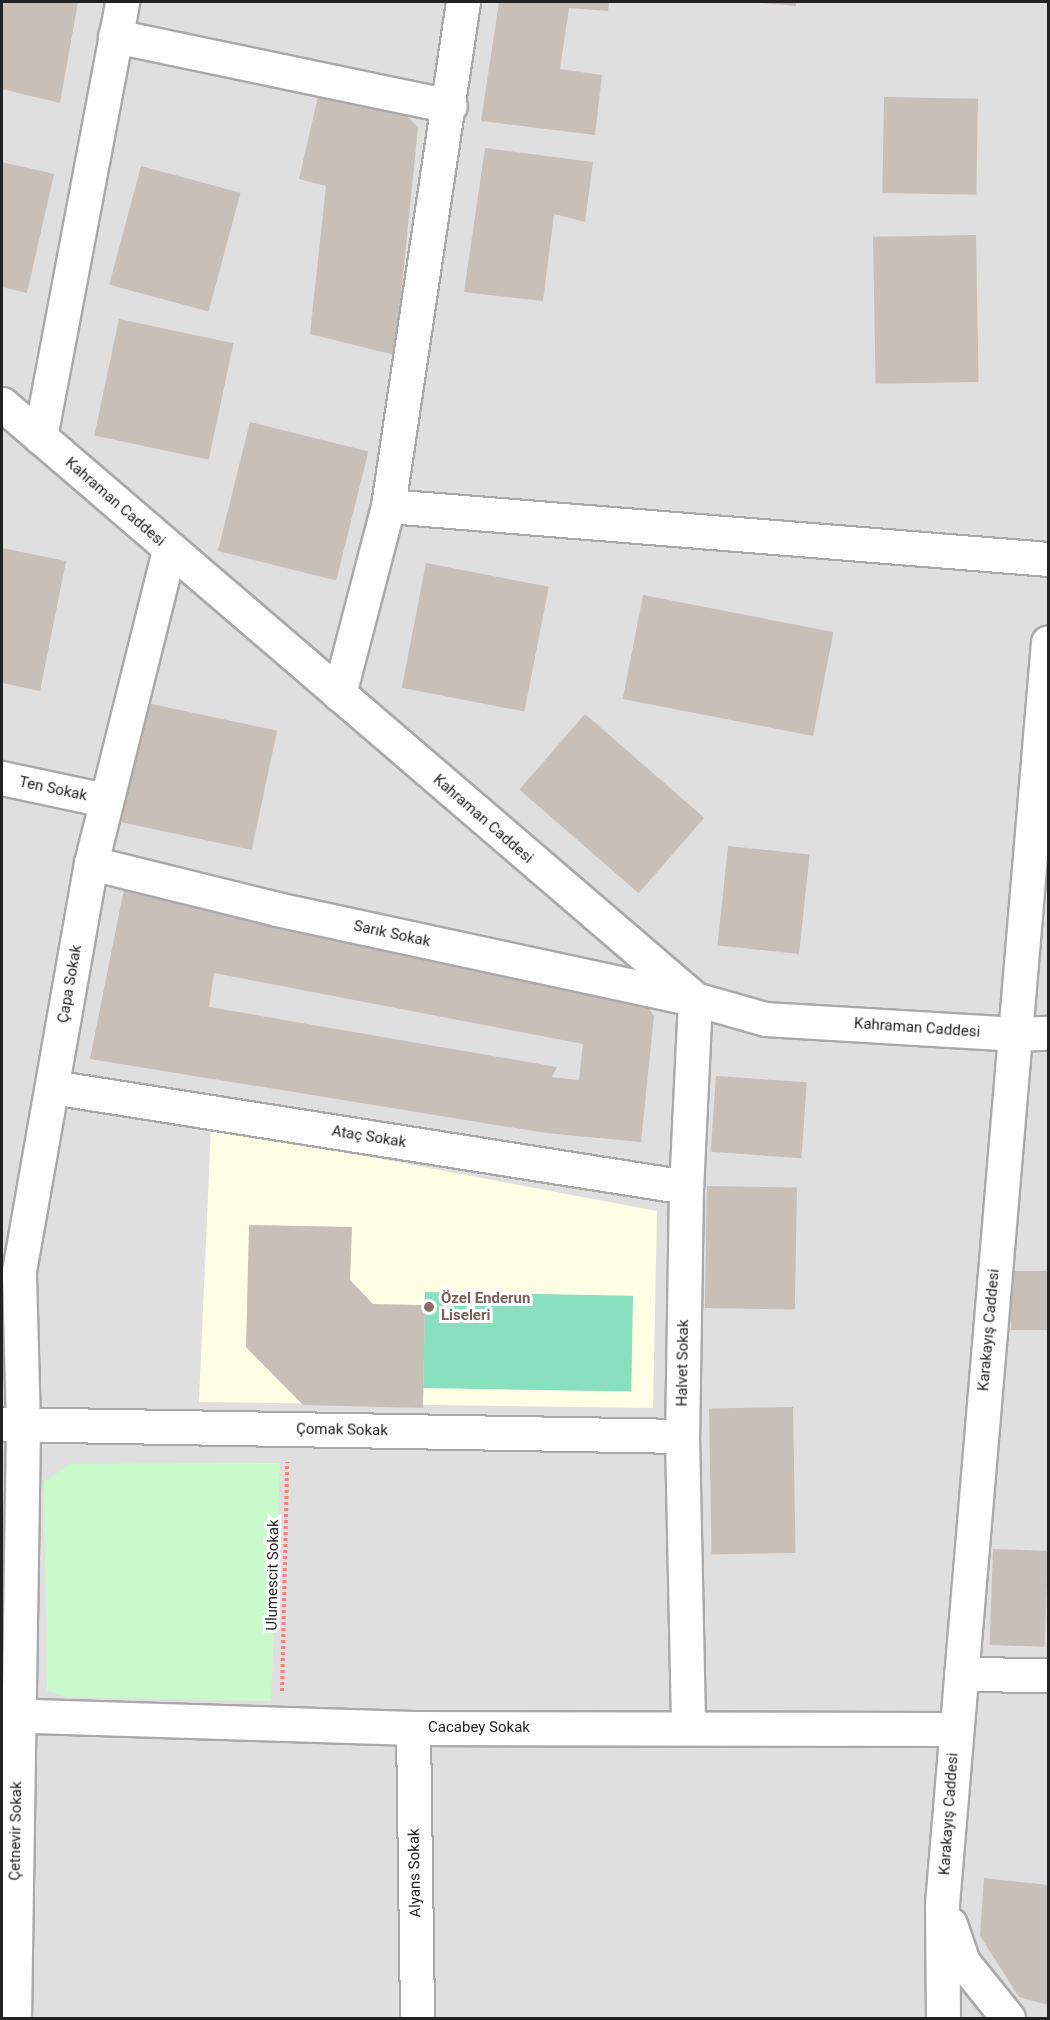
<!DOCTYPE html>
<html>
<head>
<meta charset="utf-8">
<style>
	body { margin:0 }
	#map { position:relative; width:1050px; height:2020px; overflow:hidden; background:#f2efe9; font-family:Roboto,sans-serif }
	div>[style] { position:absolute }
	.residential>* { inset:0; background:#e0dfdf; transform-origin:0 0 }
	.education>* { inset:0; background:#ffffe5 }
	.park>* { inset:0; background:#c8facc }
	.pitch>* { inset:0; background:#88e0be; transform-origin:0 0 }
	.building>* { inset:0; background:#c7bfb8; transform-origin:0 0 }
	.path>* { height:4px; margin-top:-2px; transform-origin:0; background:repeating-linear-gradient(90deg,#fa8072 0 3px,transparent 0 6px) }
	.roads { filter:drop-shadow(2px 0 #a9a9a9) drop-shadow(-2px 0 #a9a9a9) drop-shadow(0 2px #a9a9a9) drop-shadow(0 -2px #a9a9a9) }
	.minor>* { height:33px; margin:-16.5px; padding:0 16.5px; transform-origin:16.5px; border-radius:16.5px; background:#fff }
	.tertiary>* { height:33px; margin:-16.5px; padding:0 16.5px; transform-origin:16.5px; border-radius:16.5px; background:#fff }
	.dots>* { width:16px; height:16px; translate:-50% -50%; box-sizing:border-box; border:3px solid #fff; border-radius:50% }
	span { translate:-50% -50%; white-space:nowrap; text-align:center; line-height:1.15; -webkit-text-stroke:6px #fff; paint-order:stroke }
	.street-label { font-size:15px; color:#222 }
	.education-label { font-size:15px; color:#785e54; font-weight:700 }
	.left { translate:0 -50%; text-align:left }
	.frame { position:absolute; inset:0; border:3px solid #222; pointer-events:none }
</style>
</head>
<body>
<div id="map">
	<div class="residential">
		<div style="left:2px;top:2px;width:1046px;height:2016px"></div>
	</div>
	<div class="education">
		<div style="clip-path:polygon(211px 1127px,657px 1211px,653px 1408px,199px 1402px)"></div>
	</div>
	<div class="park">
		<div style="clip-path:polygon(280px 1463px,271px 1701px,67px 1697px,47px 1690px,44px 1482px,70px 1464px)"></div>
	</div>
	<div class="pitch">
		<div style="left:425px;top:1292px;width:208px;height:96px;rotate:1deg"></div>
	</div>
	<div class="building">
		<div style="clip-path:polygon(2px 2px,78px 2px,60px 103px,2px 89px)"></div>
		<div style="clip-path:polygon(499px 2px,609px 2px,608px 11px,569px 8px,560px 69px,602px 75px,595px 135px,481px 121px)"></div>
		<div style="clip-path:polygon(751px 2px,796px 2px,796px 6px)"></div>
		<div style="clip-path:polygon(319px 92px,401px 111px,418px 127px,395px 355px,310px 334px,326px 186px,299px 179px)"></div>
		<div style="left:884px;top:97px;width:94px;height:96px;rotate:1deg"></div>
		<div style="clip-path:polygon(485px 148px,593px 162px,585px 222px,554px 214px,543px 301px,464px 292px)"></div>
		<div style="clip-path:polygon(2px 162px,54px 174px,27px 293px,2px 287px)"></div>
		<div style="left:141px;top:166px;width:103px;height:123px;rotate:15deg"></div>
		<div style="left:976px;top:235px;width:147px;height:103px;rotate:89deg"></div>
		<div style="left:119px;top:319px;width:117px;height:119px;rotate:12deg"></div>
		<div style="left:250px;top:422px;width:122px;height:133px;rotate:14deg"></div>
		<div style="clip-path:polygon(2px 548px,66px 561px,40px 691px,2px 683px)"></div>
		<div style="left:426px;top:563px;width:125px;height:127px;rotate:11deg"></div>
		<div style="left:643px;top:595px;width:194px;height:106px;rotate:11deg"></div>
		<div style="left:147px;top:703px;width:133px;height:122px;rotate:12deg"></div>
		<div style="left:585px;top:714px;width:158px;height:100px;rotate:41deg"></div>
		<div style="left:728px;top:846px;width:82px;height:100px;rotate:6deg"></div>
		<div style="clip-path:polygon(evenodd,124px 889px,639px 995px,654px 1016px,641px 1142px,546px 1133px,90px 1059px,124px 889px,214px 973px,583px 1044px,579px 1080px,552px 1077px,557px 1067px,209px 1007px,214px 973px)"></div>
		<div style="left:716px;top:1076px;width:91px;height:76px;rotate:4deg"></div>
		<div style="left:707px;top:1186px;width:90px;height:122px;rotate:1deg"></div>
		<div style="clip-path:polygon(249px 1225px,352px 1227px,350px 1280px,373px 1304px,425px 1305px,423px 1408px,303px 1405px,246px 1347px)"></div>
		<div style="left:1048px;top:1271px;width:59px;height:37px;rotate:90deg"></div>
		<div style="left:793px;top:1407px;width:146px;height:84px;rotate:89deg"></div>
		<div style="left:993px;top:1549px;width:55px;height:96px;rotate:2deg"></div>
		<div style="clip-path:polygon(984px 1878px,1048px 1885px,1048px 2005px,1019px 1997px,980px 1936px)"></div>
	</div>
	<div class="path">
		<div style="left:282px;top:1691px;width:229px;rotate:-88.7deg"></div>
	</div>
	<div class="roads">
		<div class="minor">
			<div style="left:115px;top:36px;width:342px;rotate:11.8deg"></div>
			<div style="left:40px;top:437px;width:443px;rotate:-79.3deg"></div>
			<div style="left:388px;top:506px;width:662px;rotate:4.59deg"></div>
			<div style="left:339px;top:694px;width:194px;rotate:-75.4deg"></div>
			<div style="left:388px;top:506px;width:510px;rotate:-81.54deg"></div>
			<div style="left:2px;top:778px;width:105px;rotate:12.1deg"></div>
			<div style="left:91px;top:863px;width:192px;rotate:13.9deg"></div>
			<div style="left:277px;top:909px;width:428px;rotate:12.2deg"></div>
			<div style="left:695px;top:999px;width:188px;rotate:92.7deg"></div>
			<div style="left:686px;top:1187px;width:249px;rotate:90.9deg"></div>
			<div style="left:682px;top:1436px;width:291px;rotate:88.8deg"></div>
			<div style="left:52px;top:1087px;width:642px;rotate:8.96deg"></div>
			<div style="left:2px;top:1424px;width:680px;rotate:1.01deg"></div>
			<div style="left:961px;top:1674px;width:87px;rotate:0.7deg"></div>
			<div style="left:2px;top:1715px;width:411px;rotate:1.8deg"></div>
			<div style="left:413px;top:1728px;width:543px;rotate:0.11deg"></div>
			<div style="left:413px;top:1728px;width:290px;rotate:89.2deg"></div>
			<div style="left:14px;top:2018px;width:592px;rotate:-89.13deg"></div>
			<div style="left:23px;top:1426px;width:155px;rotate:-91.5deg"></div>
			<div style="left:19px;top:1271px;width:414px;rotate:-80deg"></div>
			<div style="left:91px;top:863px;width:324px;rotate:-76deg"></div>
		</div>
		<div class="tertiary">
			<div style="left:2px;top:404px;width:913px;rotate:40.65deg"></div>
			<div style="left:695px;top:999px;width:73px;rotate:15.9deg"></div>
			<div style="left:765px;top:1019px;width:249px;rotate:3.4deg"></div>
			<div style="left:1014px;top:1034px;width:34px;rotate:-2deg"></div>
			<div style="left:950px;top:1924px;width:40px;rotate:71.1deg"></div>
			<div style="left:963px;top:1962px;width:72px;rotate:51.2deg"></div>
			<div style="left:943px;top:2018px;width:114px;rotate:-90.5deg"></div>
			<div style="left:942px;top:1904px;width:1266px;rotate:-85.2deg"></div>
		</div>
	</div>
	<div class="dots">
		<div style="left:429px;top:1307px;background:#8d6e63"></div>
	</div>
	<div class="street-label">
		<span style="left:115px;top:502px;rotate:41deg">Kahraman Caddesi</span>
		<span style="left:53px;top:789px;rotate:12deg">Ten Sokak</span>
		<span style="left:483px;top:819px;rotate:41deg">Kahraman Caddesi</span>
		<span style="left:392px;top:934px;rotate:12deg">Sarık Sokak</span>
		<span style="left:70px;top:984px;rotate:-80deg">Çapa Sokak</span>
		<span style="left:917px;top:1028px;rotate:4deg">Kahraman Caddesi</span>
		<span style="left:369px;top:1137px;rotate:9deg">Ataç Sokak</span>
		<span style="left:989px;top:1330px;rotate:-85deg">Karakayış Caddesi</span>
		<span style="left:683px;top:1363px;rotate:-89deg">Halvet Sokak</span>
		<span style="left:342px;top:1430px;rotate:1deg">Çomak Sokak</span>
		<span style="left:273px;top:1575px;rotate:-89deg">Ulumescit Sokak</span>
		<span style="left:479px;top:1728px">Cacabey Sokak</span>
		<span style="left:949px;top:1814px;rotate:-86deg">Karakayış Caddesi</span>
		<span style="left:16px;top:1831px;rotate:-89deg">Çetnevir Sokak</span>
		<span style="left:415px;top:1873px;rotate:-91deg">Alyans Sokak</span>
	</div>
	<div class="education-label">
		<span class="left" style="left:441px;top:1307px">Özel Enderun<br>Liseleri</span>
	</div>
	<div class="frame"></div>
</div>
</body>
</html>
